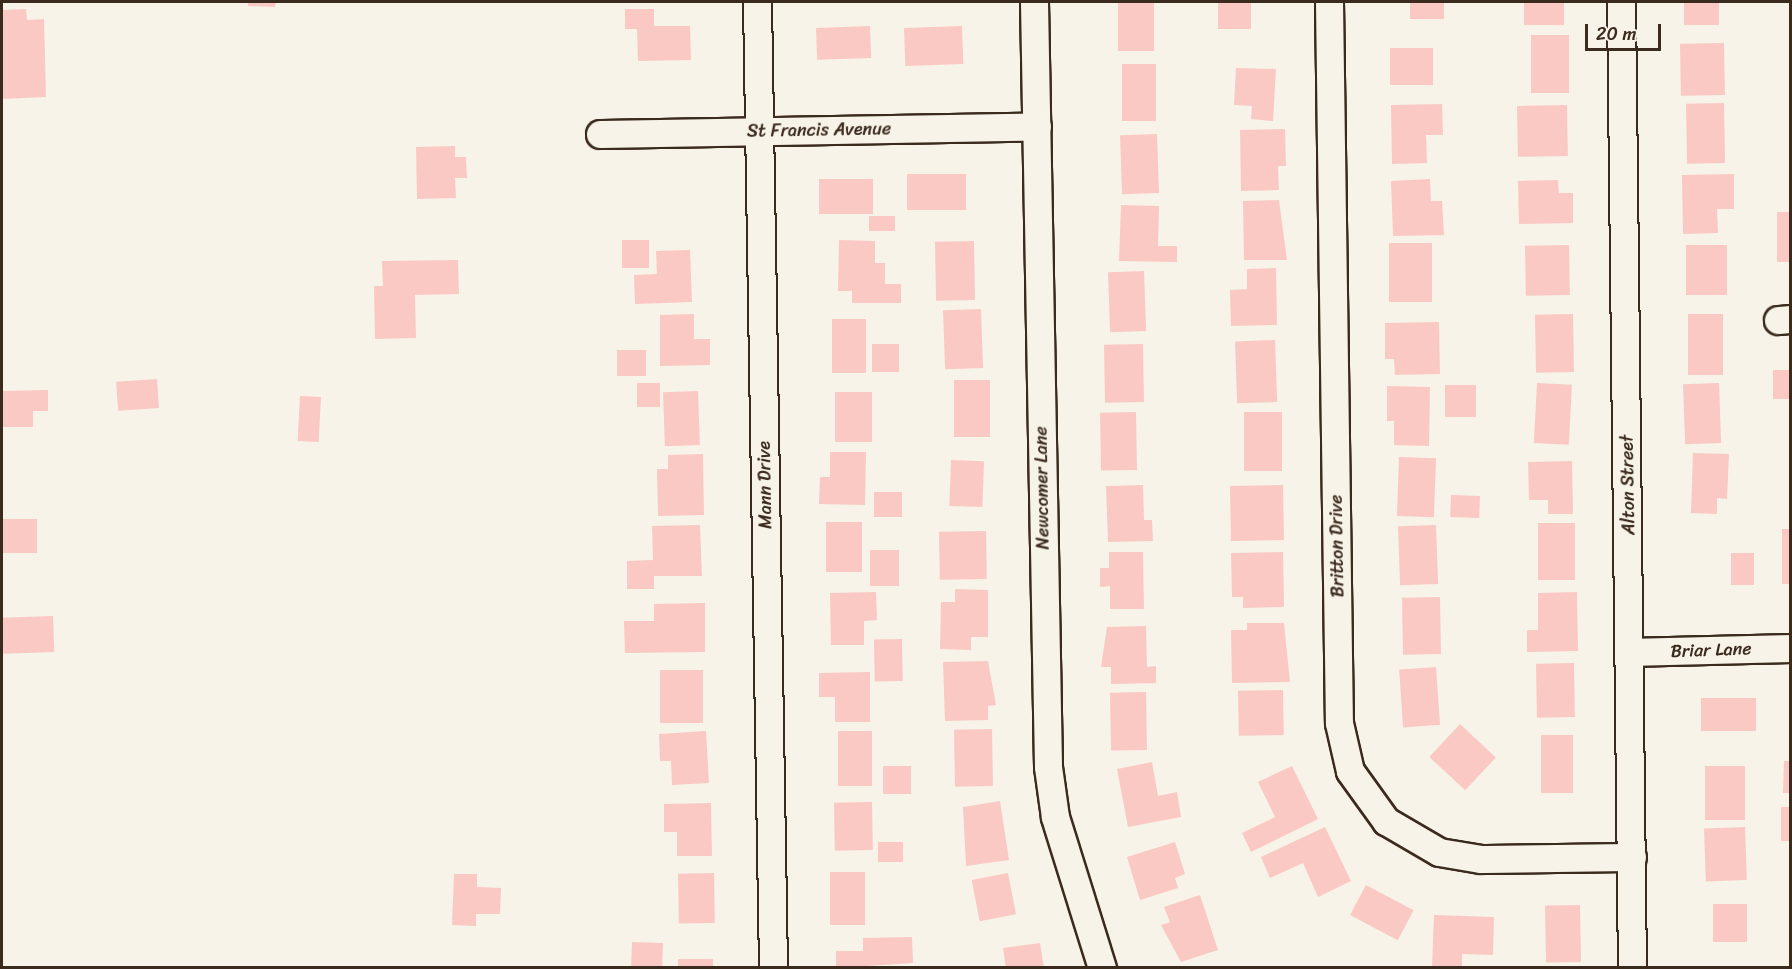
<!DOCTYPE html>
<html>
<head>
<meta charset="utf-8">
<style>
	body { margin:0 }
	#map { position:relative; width:1792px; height:969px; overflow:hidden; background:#f7f3e8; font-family:Sriracha,sans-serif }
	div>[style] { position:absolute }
	.building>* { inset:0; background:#fac9c4; transform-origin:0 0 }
	.roads { filter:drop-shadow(2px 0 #3b2a1e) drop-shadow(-2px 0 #3b2a1e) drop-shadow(0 2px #3b2a1e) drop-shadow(0 -2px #3b2a1e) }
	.minor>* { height:27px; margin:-13.5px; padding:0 13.5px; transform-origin:13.5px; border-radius:13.5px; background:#f7f3e8 }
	span { translate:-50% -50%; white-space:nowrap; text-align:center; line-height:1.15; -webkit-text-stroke:4.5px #f7f3e8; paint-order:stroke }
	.street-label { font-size:18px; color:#3b2a1e }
	.frame { position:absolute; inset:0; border:3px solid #3b2a1e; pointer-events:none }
	.scale { position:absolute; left:1585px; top:24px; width:76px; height:27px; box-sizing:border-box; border:3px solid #3b2a1e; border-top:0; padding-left:8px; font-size:18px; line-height:21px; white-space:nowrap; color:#3b2a1e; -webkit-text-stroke:4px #f7f3e8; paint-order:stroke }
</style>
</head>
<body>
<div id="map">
	<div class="building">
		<div style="clip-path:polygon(248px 2px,276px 2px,275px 7px,248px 6px)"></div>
		<div style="left:1118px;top:2px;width:36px;height:49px"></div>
		<div style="left:1218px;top:2px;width:33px;height:27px"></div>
		<div style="left:1410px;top:2px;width:34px;height:17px"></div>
		<div style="left:1524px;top:2px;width:40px;height:23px"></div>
		<div style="left:1684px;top:2px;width:35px;height:23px"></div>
		<div style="clip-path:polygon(26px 9px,27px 20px,44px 19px,46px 97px,2px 99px,2px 10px)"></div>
		<div style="clip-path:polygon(625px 9px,654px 9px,654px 26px,690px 26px,691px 60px,638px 61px,637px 29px,625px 29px)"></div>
		<div style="left:870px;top:26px;width:32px;height:54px;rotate:88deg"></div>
		<div style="left:962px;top:26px;width:38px;height:58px;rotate:88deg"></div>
		<div style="left:1531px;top:35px;width:38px;height:58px"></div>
		<div style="left:1724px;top:43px;width:52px;height:44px;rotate:89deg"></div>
		<div style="left:1433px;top:48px;width:37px;height:43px;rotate:90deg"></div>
		<div style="left:1122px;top:64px;width:34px;height:57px"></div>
		<div style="clip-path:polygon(1236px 68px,1276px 69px,1273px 121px,1251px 119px,1252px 106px,1234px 105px)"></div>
		<div style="left:1724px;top:103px;width:60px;height:38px;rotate:89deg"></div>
		<div style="clip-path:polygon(1442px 104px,1443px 135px,1426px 135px,1427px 163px,1392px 164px,1391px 105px)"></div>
		<div style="left:1567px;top:105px;width:51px;height:50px;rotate:89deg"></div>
		<div style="clip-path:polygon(1285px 129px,1286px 166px,1278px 166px,1279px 190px,1241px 191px,1240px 130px)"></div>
		<div style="left:1157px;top:134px;width:59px;height:37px;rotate:88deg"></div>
		<div style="clip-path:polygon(455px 146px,455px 157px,466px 157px,467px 178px,455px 178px,456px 198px,417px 199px,416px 147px)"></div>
		<div style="left:966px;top:174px;width:36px;height:59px;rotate:90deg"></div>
		<div style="clip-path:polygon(1734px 174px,1734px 209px,1717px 209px,1718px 233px,1683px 234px,1682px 175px)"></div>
		<div style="left:873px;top:179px;width:35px;height:54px;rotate:90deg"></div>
		<div style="clip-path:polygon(1430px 179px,1431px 201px,1442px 201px,1444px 235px,1393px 236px,1391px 181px)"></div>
		<div style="clip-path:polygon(1558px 180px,1559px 193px,1573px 193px,1573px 223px,1519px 224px,1518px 181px)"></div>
		<div style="clip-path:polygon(1279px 200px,1287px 260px,1244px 260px,1243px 201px)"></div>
		<div style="clip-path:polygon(1121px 205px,1159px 206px,1158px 246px,1177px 246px,1177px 262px,1119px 261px)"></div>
		<div style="left:1777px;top:212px;width:13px;height:50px"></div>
		<div style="left:895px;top:216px;width:15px;height:26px;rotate:90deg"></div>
		<div style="left:649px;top:240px;width:28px;height:27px;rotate:90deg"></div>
		<div style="clip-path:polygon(839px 240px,875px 241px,875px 263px,885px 263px,885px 284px,901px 284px,901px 303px,852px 303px,852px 291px,838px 291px)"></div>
		<div style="left:974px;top:241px;width:59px;height:39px;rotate:89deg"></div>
		<div style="left:1389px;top:243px;width:43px;height:59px"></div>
		<div style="left:1569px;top:245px;width:50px;height:44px;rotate:89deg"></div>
		<div style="left:1686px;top:245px;width:41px;height:50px"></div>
		<div style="clip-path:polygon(690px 250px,692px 302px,635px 304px,634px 275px,657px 274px,656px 251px)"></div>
		<div style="clip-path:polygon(458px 260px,459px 294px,415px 295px,416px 338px,375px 339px,374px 286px,383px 286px,382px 261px)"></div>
		<div style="clip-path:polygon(1276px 268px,1277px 325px,1231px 326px,1230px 290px,1247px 289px,1247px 269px)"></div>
		<div style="left:1144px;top:271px;width:60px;height:36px;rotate:88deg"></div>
		<div style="left:981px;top:309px;width:59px;height:38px;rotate:88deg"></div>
		<div style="clip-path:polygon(694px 314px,694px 339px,710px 339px,710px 365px,660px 366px,660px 315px)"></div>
		<div style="left:1573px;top:314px;width:58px;height:38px;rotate:89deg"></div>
		<div style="left:1688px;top:314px;width:35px;height:61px"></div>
		<div style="left:832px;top:319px;width:34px;height:54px"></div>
		<div style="clip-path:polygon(1439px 322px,1440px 374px,1395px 375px,1394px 359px,1385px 359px,1385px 323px)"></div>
		<div style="left:1275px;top:340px;width:62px;height:40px;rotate:88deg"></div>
		<div style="left:872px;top:344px;width:27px;height:28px"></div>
		<div style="left:1143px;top:344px;width:58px;height:39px;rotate:89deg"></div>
		<div style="left:646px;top:350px;width:26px;height:29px;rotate:90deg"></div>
		<div style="left:1773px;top:370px;width:17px;height:29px"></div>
		<div style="left:157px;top:379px;width:29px;height:41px;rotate:86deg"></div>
		<div style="left:954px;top:380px;width:36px;height:57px"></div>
		<div style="left:637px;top:383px;width:23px;height:24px"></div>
		<div style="left:1537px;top:383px;width:35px;height:60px;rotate:3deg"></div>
		<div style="left:1719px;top:383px;width:60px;height:36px;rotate:88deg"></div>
		<div style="left:1476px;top:385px;width:32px;height:31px;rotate:90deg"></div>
		<div style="clip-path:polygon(1387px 386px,1430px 387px,1429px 446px,1394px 445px,1394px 421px,1387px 421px)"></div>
		<div style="clip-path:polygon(48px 390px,48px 411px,33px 411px,33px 427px,3px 427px,3px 391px)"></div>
		<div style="left:698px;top:391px;width:54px;height:35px;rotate:88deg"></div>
		<div style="left:835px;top:392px;width:37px;height:50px"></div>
		<div style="left:300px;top:396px;width:21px;height:45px;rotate:3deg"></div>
		<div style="left:1136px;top:412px;width:58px;height:36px;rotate:89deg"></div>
		<div style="left:1282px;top:412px;width:59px;height:38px;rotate:90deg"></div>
		<div style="clip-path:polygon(830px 452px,866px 452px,865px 505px,819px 504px,820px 477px,830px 477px)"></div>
		<div style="clip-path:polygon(1693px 453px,1729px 454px,1727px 499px,1717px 498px,1717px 514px,1691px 513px)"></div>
		<div style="clip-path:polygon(703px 454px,704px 515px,658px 516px,657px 469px,668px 469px,668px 455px)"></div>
		<div style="left:1399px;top:457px;width:37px;height:59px;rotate:2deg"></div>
		<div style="left:951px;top:460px;width:33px;height:46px;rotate:2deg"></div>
		<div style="clip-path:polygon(1572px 461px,1573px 514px,1548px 514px,1548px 500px,1529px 500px,1528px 462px)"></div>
		<div style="clip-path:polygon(1143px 485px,1144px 520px,1152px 520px,1153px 541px,1108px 542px,1106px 486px)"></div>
		<div style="left:1283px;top:485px;width:55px;height:53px;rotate:89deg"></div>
		<div style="left:874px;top:492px;width:28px;height:25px"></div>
		<div style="left:1451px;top:495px;width:29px;height:22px;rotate:2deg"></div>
		<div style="left:2px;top:519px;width:35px;height:34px"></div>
		<div style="left:826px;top:522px;width:36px;height:50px"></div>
		<div style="left:1538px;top:523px;width:37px;height:57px"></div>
		<div style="clip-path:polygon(700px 525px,702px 576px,654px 576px,654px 589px,627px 589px,627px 561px,653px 560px,652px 526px)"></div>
		<div style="left:1436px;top:525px;width:59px;height:38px;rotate:88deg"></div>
		<div style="left:1782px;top:529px;width:8px;height:55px"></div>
		<div style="left:986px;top:531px;width:48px;height:47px;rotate:89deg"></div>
		<div style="left:870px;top:550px;width:29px;height:36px"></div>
		<div style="clip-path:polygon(1109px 552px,1143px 552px,1144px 609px,1110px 609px,1110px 586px,1100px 587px,1100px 568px,1109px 568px)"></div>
		<div style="clip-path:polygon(1283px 552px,1284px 607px,1243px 608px,1243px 597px,1232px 597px,1231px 553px)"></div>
		<div style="left:1731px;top:553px;width:23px;height:32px"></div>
		<div style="clip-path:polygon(955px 589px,988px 590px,988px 637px,971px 637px,971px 650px,940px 649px,941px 602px,955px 602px)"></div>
		<div style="clip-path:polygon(876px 592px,877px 620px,864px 621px,864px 645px,831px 645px,830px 593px)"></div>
		<div style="clip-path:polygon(1577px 592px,1578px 651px,1527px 652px,1527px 630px,1538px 630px,1538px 593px)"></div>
		<div style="left:1440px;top:597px;width:57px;height:38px;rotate:89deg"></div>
		<div style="clip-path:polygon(705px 603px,705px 652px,625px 653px,624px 621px,654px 621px,654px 604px)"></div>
		<div style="left:53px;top:616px;width:36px;height:51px;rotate:88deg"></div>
		<div style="clip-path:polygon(1247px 623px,1284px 623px,1290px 682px,1232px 683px,1231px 630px,1247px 630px)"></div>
		<div style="clip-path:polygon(1146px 626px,1147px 667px,1156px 666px,1156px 683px,1111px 684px,1111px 667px,1101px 667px,1107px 627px)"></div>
		<div style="left:902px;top:639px;width:42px;height:28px;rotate:89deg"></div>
		<div style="clip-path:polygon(988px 661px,996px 705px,988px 706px,988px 720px,945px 721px,943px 662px)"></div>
		<div style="left:1574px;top:663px;width:54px;height:38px;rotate:89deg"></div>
		<div style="left:1436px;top:667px;width:58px;height:37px;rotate:86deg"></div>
		<div style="left:703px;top:670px;width:53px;height:43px;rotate:90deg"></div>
		<div style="clip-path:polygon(870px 672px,870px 722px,835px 722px,835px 697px,819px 697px,819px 673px)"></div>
		<div style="left:1283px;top:690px;width:45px;height:45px;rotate:89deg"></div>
		<div style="left:1146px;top:692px;width:58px;height:36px;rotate:89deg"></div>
		<div style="left:1756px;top:698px;width:33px;height:55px;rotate:90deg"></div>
		<div style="left:1460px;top:724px;width:49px;height:45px;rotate:43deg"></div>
		<div style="left:992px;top:729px;width:57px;height:38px;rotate:89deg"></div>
		<div style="clip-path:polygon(706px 731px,709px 783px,672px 785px,671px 761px,660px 761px,659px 734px)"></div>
		<div style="left:838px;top:731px;width:34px;height:55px"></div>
		<div style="left:1541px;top:735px;width:32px;height:58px"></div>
		<div style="clip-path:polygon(1784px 761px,1790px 761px,1790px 793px,1783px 793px)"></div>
		<div style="clip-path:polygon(1152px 762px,1158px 796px,1177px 792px,1181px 817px,1128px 827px,1117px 769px)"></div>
		<div style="left:883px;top:766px;width:28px;height:28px"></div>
		<div style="clip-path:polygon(1292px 766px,1318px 819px,1251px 852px,1242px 833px,1275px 817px,1258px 782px)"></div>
		<div style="left:1705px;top:766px;width:40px;height:54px"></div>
		<div style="clip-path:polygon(1000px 801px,1009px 860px,966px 866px,963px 807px)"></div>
		<div style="left:872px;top:802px;width:48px;height:38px;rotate:89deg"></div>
		<div style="clip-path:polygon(711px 803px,712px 856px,677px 856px,677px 832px,664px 832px,664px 804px)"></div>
		<div style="left:1790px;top:807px;width:34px;height:9px;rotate:90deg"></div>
		<div style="clip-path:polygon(1325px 827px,1351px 881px,1318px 897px,1303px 863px,1270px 878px,1261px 857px)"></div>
		<div style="left:1745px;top:827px;width:53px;height:41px;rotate:88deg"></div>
		<div style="left:878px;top:842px;width:25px;height:20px"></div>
		<div style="clip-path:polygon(1175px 842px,1185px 874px,1175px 878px,1178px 888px,1140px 900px,1127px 857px)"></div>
		<div style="left:830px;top:872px;width:35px;height:53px"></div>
		<div style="left:714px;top:873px;width:50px;height:36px;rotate:89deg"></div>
		<div style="left:1008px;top:873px;width:42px;height:37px;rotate:79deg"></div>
		<div style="clip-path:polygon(454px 874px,477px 874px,477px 887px,501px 888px,500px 914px,476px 914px,476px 926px,452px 925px)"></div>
		<div style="left:1366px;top:885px;width:54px;height:34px;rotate:28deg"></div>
		<div style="clip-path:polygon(1200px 895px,1218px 950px,1181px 962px,1161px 925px,1170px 922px,1164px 907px)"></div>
		<div style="left:1713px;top:904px;width:34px;height:38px"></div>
		<div style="left:1580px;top:905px;width:57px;height:35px;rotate:89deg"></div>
		<div style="clip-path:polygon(1434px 915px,1494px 917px,1493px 955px,1462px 954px,1462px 968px,1432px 968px)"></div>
		<div style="clip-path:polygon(912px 937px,913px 963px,836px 968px,836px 951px,863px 951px,863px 938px)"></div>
		<div style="left:632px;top:942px;width:31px;height:26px;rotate:2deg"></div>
		<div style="clip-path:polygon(1040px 943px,1044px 968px,1006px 968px,1003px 948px)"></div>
		<div style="left:713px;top:959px;width:9px;height:35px;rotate:90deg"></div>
	</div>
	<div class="roads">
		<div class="minor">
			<div style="left:757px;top:2px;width:966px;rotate:89.05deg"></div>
			<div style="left:1034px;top:2px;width:765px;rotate:88.95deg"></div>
			<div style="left:1048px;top:767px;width:50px;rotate:82deg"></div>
			<div style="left:1055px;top:817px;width:158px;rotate:72.7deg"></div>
			<div style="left:1329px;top:2px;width:721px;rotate:89.21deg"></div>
			<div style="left:1339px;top:723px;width:49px;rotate:77.1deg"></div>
			<div style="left:1350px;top:771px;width:62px;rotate:54.2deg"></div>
			<div style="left:1386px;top:821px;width:61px;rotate:30.3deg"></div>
			<div style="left:1439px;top:852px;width:43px;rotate:9.5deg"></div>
			<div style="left:1481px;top:859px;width:151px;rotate:-0.8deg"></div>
			<div style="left:1621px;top:2px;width:966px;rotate:89.35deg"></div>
			<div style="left:600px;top:134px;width:437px;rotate:-1deg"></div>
			<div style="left:1778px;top:320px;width:12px;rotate:-5deg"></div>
			<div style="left:1631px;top:652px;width:159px;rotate:-1.4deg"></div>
		</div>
	</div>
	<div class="street-label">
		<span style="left:819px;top:130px;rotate:-1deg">St Francis Avenue</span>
		<span style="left:765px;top:485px;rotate:-91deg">Mann Drive</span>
		<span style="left:1628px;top:485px;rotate:-91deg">Alton Street</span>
		<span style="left:1042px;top:488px;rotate:-91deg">Newcomer Lane</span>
		<span style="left:1337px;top:546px;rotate:-91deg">Britton Drive</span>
		<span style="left:1711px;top:650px;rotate:-2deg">Briar Lane</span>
	</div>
	<div class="frame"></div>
	<div class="scale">20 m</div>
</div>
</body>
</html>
